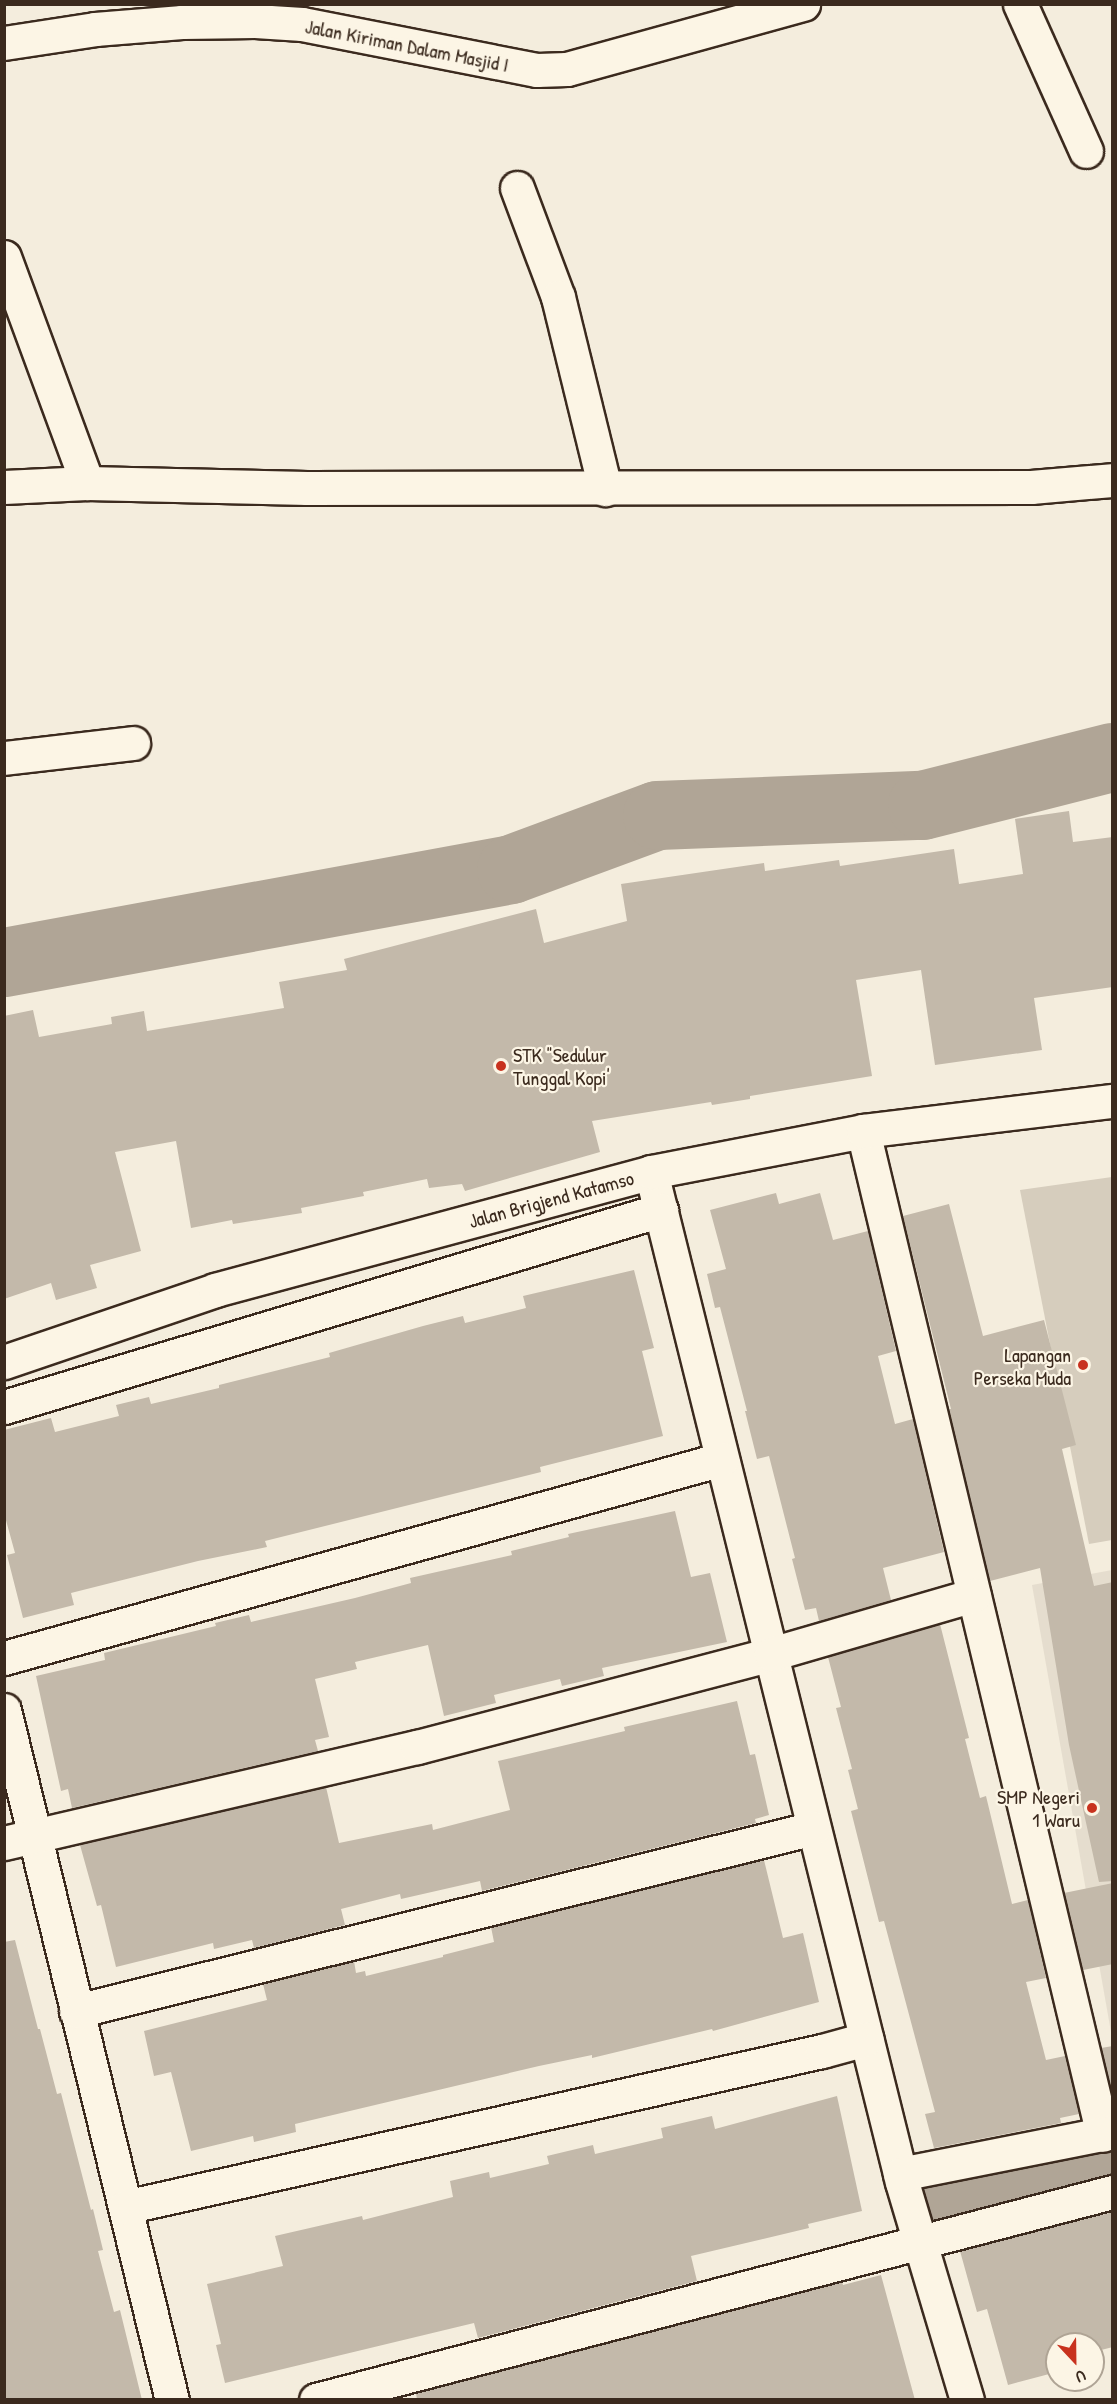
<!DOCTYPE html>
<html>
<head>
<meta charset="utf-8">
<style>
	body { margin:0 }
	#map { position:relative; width:1117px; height:2404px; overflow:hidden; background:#f4eddd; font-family:"Patrick Hand",sans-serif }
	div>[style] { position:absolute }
	.built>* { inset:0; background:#e5ddce }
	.green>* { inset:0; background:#d6cdbd }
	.river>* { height:69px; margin:-34.5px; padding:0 34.5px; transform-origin:34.5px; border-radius:34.5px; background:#b0a596 }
	.building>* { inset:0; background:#c3b9aa }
	.roads { filter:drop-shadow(2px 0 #3b2a1e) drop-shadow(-2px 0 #3b2a1e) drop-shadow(0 2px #3b2a1e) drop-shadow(0 -2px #3b2a1e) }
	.minor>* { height:33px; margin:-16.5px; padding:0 16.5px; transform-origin:16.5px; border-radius:16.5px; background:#fcf5e5 }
	.dots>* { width:16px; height:16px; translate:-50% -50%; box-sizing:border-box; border:3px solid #fcf5e5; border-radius:50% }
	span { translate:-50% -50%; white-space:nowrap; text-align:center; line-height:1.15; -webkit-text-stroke:4.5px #fcf5e5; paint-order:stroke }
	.street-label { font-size:20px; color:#3b2a1e }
	.poi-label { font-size:20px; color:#3b2a1e }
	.left { translate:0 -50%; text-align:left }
	.right { translate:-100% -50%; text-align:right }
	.frame { position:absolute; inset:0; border:6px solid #3b2a1e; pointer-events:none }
	.north { position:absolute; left:1045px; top:2332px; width:60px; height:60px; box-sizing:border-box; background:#fcf5e5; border:2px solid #afa495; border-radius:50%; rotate:158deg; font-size:16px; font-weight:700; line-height:24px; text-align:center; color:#3b2a1e }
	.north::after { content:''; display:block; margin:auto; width:21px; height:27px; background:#c8321e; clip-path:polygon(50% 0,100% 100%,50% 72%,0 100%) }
</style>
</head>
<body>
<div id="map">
	<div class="built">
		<div style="clip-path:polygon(1112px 1570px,1112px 2032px,1111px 2032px,1032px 1585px)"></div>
	</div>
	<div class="green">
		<div style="clip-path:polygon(1112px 1177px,1112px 1540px,1089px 1544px,1020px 1190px)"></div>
	</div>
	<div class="river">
		<div style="left:4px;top:962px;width:515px;rotate:-10.39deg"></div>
		<div style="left:511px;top:869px;width:156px;rotate:-20.3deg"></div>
		<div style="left:657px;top:815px;width:265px;rotate:-2.2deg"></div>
		<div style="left:922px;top:805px;width:196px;rotate:-14.2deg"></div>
		<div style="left:941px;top:2195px;width:177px;rotate:-14.4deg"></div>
	</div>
	<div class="building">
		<div style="clip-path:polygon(1069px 811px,1073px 842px,1113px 837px,1113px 987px,1034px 998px,1042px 1050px,935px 1065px,921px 970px,856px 980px,872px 1076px,750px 1096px,750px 1099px,712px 1105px,711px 1102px,592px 1121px,600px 1152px,465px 1191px,462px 1184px,429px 1188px,427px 1179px,363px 1192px,364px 1196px,301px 1208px,302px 1213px,233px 1224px,232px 1220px,191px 1228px,176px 1141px,115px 1152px,141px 1251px,90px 1265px,97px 1288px,56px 1300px,51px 1283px,4px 1299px,4px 1016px,33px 1010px,39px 1037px,112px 1024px,111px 1017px,144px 1011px,147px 1031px,284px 1008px,279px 982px,347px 970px,344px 959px,536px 909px,544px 943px,627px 921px,621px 884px,764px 863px,765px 871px,839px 860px,840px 866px,954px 849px,959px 884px,1023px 874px,1015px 819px)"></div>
		<div style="clip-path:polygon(776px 1193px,779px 1204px,820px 1193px,833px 1240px,868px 1231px,896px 1351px,878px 1356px,895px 1424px,913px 1419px,944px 1552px,883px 1568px,891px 1600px,819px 1621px,816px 1608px,805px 1610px,792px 1559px,795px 1558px,769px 1456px,757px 1459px,745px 1411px,747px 1411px,720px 1307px,715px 1308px,707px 1274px,726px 1269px,710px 1210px)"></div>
		<div style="clip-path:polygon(949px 1204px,983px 1336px,1044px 1320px,1076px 1445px,1062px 1449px,1094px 1586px,1113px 1582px,1113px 1881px,1099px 1882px,1069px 1745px,1040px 1568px,990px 1581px,949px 1409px,951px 1409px,903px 1216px)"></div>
		<div style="clip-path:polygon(634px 1270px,654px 1348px,642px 1351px,663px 1436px,540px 1467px,541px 1472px,265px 1541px,267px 1547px,198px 1561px,71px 1593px,74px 1605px,23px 1618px,7px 1555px,15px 1553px,4px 1513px,4px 1430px,51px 1418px,55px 1432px,119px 1416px,116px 1405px,149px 1397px,151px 1404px,219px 1388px,219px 1385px,330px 1357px,329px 1353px,423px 1326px,463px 1316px,465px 1323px,526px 1308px,523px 1296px)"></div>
		<div style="clip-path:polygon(675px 1511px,691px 1577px,710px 1573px,727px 1642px,602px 1668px,604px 1676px,562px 1686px,560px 1679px,494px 1695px,496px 1703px,444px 1716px,428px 1645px,355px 1662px,357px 1669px,315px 1679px,329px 1737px,315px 1740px,318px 1751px,72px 1808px,68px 1789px,61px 1791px,36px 1676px,105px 1660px,104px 1653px,216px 1626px,215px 1623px,249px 1615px,251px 1622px,355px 1598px,411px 1583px,410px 1578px,512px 1555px,511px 1551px,569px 1537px,568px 1534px)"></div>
		<div style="clip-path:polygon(940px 1624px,969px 1738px,965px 1739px,980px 1798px,986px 1796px,1012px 1904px,1028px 1900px,1046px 1978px,1026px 1982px,1046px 2060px,1065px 2056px,1079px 2114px,1060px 2118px,1061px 2123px,934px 2148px,925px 2114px,935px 2112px,884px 1921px,879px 1922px,851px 1811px,858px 1809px,848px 1770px,852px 1769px,836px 1708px,841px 1707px,828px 1657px)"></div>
		<div style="clip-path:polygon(737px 1701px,750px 1755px,755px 1754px,769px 1815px,755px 1819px,756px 1823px,482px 1891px,480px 1881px,401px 1899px,400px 1894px,341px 1909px,345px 1925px,254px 1948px,252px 1940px,214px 1949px,213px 1943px,116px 1967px,101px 1905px,97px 1906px,80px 1845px,326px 1787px,339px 1843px,432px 1824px,433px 1830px,510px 1810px,498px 1761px,625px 1731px,624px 1727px)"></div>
		<div style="clip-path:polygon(764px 1860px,783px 1938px,803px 1933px,819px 2002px,713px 2031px,712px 2029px,592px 2058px,592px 2055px,539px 2066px,295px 2124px,296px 2132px,254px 2142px,253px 2136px,191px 2151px,171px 2072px,154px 2076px,144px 2031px,267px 2000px,263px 1984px,354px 1961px,356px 1973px,365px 1971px,366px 1976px,443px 1957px,443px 1955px,494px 1942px,491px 1927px)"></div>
		<div style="clip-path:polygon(1113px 1883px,1113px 1964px,1083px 1970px,1064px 1893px)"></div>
		<div style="clip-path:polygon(15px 1940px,38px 2029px,40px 2029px,57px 2094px,61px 2093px,91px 2210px,93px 2209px,103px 2250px,98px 2251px,114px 2312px,120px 2310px,142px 2400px,4px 2400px,4px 1942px)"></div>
		<div style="clip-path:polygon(1113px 2046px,1113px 2094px,1101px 2048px)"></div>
		<div style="clip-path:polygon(837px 2096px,862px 2211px,808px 2224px,809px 2228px,691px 2256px,697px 2281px,478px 2338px,474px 2323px,225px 2383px,216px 2345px,221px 2344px,207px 2284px,283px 2266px,275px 2236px,362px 2216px,363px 2220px,453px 2197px,450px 2181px,489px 2172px,490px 2178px,549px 2164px,547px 2156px,593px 2145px,595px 2154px,663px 2138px,661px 2128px,712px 2116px,715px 2129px)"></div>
		<div style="clip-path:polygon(1113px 2212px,1113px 2347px,1093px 2352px,1093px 2344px,1057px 2344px,1057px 2362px,1050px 2364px,1053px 2373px,1008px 2385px,987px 2309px,977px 2312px,960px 2251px)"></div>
		<div style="clip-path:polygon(881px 2275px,915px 2400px,417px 2400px,416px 2393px,842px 2282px,843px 2285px)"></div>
	</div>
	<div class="roads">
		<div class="minor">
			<div style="left:1020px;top:4px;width:161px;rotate:65.8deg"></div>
			<div style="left:4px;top:43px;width:92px;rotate:-8.7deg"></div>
			<div style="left:95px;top:29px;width:87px;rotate:-4.6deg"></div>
			<div style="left:182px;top:22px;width:73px;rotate:-0.8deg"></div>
			<div style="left:255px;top:21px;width:47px;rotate:3.7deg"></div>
			<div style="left:302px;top:24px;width:239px;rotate:11.1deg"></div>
			<div style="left:537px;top:70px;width:30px;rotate:-2deg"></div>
			<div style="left:567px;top:69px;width:245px;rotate:-15.4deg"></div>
			<div style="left:517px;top:188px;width:116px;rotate:69.4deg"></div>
			<div style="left:558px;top:297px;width:198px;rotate:76.2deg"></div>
			<div style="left:4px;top:257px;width:241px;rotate:69.8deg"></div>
			<div style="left:4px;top:487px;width:83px;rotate:-2.8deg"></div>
			<div style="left:87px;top:483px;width:220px;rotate:1.3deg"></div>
			<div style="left:307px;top:488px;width:724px;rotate:-0.08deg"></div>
			<div style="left:1031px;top:487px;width:81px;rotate:-4.9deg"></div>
			<div style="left:4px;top:758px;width:130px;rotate:-6.6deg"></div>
			<div style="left:863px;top:1131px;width:1032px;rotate:76.56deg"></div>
			<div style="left:651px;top:1172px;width:1041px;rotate:76.04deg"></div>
			<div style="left:902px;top:2182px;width:227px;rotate:73.4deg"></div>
			<div style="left:4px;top:1362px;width:223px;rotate:-18.8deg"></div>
			<div style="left:215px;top:1290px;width:452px;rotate:-15.1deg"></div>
			<div style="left:651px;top:1172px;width:216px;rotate:-10.9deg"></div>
			<div style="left:863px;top:1131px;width:251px;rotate:-6.9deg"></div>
			<div style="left:4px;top:1407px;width:686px;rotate:-16.69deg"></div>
			<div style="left:4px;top:1658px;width:745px;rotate:-15.49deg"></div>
			<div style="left:4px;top:1710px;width:710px;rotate:76.32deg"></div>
			<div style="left:4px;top:1843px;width:424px;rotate:-13.1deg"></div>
			<div style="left:417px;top:1747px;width:366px;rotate:-14.7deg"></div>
			<div style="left:771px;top:1654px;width:211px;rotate:-16.2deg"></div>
			<div style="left:76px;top:2011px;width:760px;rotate:-13.93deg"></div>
			<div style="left:900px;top:2174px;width:216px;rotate:-11.2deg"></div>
			<div style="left:125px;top:2207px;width:714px;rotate:-12.62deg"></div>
			<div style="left:822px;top:2051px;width:46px;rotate:-15.3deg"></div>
			<div style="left:316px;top:2400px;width:823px;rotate:-14.64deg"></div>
		</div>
	</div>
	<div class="dots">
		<div style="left:501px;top:1066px;background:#c8321e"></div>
		<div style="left:1083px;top:1365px;background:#c8321e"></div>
		<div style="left:1092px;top:1808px;background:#c8321e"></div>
	</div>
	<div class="street-label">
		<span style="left:407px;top:45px;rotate:11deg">Jalan Kiriman Dalam Masjid I</span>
		<span style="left:551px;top:1199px;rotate:-15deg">Jalan Brigjend Katamso</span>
	</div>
	<div class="poi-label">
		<span class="left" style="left:513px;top:1066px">STK "Sedulur<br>Tunggal Kopi'</span>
		<span class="right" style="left:1071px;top:1366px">Lapangan<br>Perseka Muda</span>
		<span class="right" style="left:1080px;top:1808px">SMP Negeri<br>1 Waru</span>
	</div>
	<div class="frame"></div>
	<div class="north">U</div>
</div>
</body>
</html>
